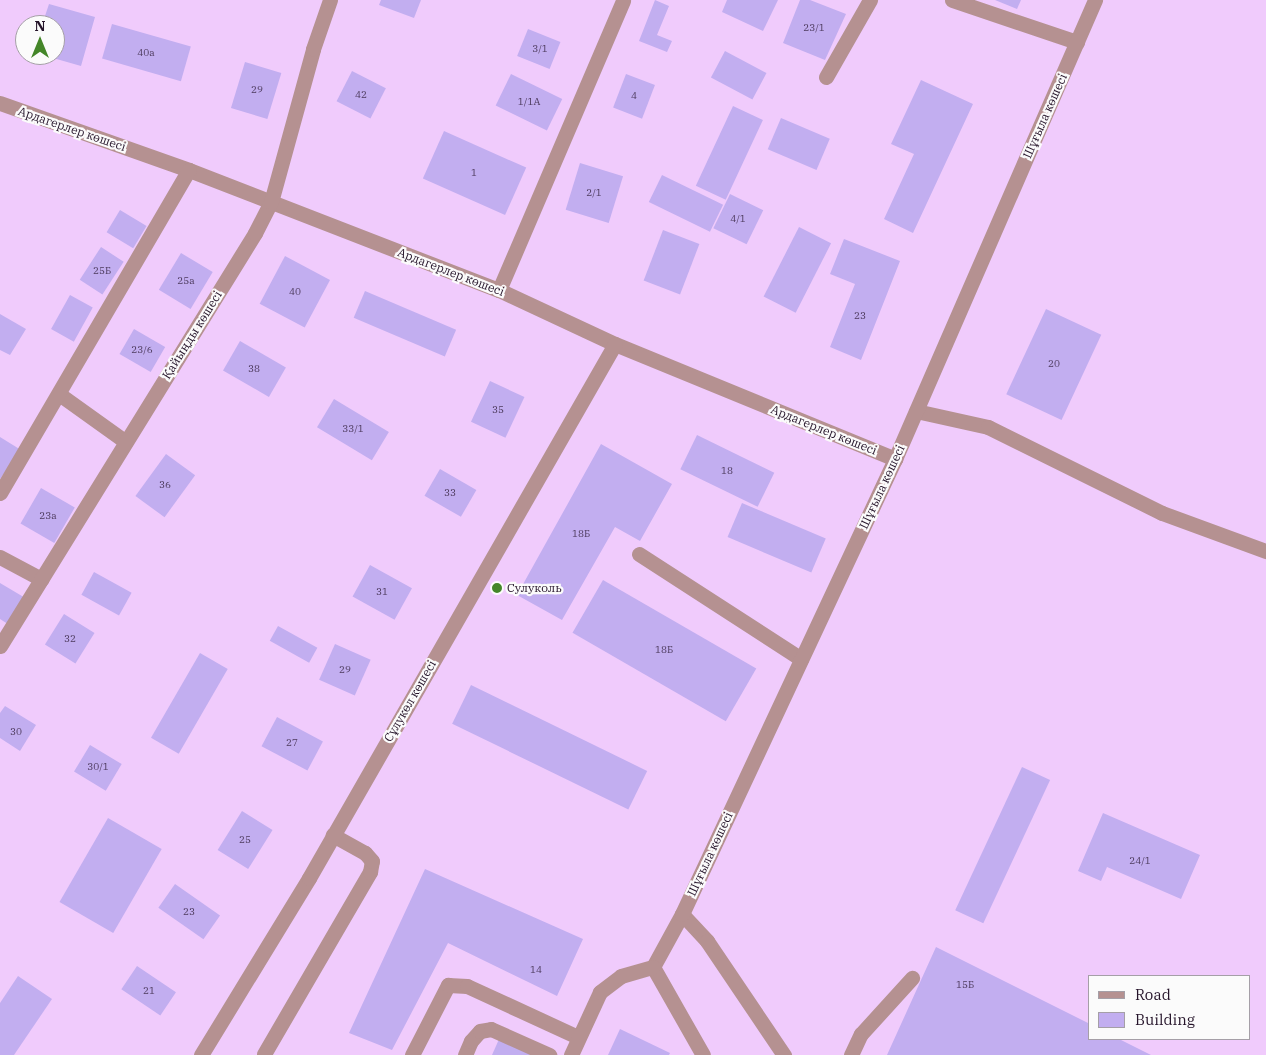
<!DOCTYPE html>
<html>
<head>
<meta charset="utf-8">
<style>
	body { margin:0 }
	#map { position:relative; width:1266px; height:1055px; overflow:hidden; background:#f0cbfc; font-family:"IBM Plex Serif",serif }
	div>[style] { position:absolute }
	.building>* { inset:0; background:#c2aef0; transform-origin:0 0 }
	.minor>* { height:15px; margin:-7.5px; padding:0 7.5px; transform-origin:7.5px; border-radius:7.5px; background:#b59191 }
	.dots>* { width:14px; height:14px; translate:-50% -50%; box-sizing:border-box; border:2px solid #fbfbfb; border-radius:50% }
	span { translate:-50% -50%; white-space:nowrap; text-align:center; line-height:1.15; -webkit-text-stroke:4.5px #fbfbfb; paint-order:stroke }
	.number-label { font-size:10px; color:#4c3a5c }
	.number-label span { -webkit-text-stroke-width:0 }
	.street-label { font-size:12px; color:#25142a }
	.poi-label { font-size:12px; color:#25142a }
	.left { translate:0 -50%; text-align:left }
	.legend { position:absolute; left:1088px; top:975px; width:162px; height:65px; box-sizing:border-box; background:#fbfbfb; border:1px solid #a59fa7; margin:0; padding:6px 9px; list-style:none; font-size:15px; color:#25142a }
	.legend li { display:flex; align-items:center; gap:10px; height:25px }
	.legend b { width:25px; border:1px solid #a59fa7 }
	.north { position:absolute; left:15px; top:15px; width:50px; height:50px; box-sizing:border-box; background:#fbfbfb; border:1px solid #a59fa7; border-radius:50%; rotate:0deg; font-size:14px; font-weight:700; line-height:20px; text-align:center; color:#25142a }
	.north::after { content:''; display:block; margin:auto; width:18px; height:22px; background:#448629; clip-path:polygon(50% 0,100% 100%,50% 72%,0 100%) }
</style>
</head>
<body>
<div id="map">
	<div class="building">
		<div style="clip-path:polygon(381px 0,421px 0,414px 18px,379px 5px)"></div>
		<div style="clip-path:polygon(655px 0,669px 6px,657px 35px,672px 41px,667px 52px,639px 41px)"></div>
		<div style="clip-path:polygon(727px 0,778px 0,763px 31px,722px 12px)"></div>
		<div style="clip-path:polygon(800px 0,810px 0,846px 14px,825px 60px,783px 43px)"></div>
		<div style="clip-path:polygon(995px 0,1021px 0,1017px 9px)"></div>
		<div style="clip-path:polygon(49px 4px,95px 17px,81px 66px,46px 56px,55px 55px,55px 25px,42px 25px)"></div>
		<div style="left:112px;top:24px;width:82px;height:36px;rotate:16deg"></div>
		<div style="left:528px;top:29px;width:35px;height:29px;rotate:22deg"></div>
		<div style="left:725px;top:51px;width:47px;height:30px;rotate:28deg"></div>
		<div style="left:245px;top:62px;width:38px;height:48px;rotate:17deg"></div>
		<div style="left:352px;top:71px;width:38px;height:34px;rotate:27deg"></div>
		<div style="left:511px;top:74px;width:57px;height:35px;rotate:26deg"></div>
		<div style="left:626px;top:74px;width:31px;height:36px;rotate:21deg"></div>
		<div style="clip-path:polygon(921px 80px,973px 104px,913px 233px,884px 219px,914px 154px,891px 144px)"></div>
		<div style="left:733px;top:106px;width:33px;height:88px;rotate:25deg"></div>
		<div style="left:781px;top:118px;width:53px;height:34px;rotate:23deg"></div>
		<div style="left:444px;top:131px;width:90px;height:52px;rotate:24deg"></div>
		<div style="left:580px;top:163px;width:45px;height:49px;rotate:17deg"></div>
		<div style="left:662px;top:175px;width:68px;height:30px;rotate:26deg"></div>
		<div style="left:730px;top:194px;width:37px;height:38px;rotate:26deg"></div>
		<div style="left:120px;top:210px;width:31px;height:26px;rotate:31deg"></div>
		<div style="left:799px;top:227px;width:36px;height:78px;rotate:27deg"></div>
		<div style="left:663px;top:230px;width:39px;height:54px;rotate:21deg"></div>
		<div style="clip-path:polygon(844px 239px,900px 261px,861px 360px,830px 347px,855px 284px,830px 274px)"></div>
		<div style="left:101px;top:247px;width:27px;height:39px;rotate:33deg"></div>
		<div style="left:181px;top:253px;width:37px;height:43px;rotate:31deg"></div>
		<div style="left:285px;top:256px;width:51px;height:54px;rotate:28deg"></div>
		<div style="left:365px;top:291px;width:99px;height:29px;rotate:23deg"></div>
		<div style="left:70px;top:295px;width:26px;height:39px;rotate:29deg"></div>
		<div style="left:1046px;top:309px;width:61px;height:94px;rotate:25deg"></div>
		<div style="clip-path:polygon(0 314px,26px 329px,10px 355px,0 350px)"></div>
		<div style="left:134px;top:329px;width:36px;height:29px;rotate:30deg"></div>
		<div style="left:240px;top:341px;width:53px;height:34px;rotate:30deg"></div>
		<div style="left:490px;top:381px;width:38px;height:45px;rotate:25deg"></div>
		<div style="left:334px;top:399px;width:64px;height:33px;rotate:31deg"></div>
		<div style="left:697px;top:435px;width:86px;height:38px;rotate:26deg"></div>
		<div style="clip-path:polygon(0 437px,21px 450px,0 479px)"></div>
		<div style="clip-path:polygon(601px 444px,672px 484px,640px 541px,615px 527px,562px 620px,517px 595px)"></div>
		<div style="left:166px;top:454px;width:36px;height:52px;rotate:36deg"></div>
		<div style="left:440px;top:469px;width:42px;height:31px;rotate:30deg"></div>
		<div style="left:41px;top:488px;width:39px;height:41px;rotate:30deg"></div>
		<div style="left:742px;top:503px;width:91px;height:37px;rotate:23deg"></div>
		<div style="left:370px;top:565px;width:48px;height:36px;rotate:29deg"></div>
		<div style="left:94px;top:572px;width:43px;height:26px;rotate:29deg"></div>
		<div style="left:603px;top:580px;width:177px;height:61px;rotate:30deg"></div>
		<div style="clip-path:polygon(0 583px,27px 599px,11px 626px,0 619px)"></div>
		<div style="left:64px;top:614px;width:36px;height:36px;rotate:32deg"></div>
		<div style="left:278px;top:626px;width:45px;height:17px;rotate:29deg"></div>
		<div style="left:335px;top:644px;width:39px;height:39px;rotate:24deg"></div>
		<div style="left:200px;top:653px;width:32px;height:98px;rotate:30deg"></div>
		<div style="left:471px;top:685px;width:196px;height:43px;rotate:26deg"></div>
		<div style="clip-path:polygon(5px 706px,36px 725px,20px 751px,0 738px,0 713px)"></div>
		<div style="left:277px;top:717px;width:52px;height:33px;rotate:28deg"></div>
		<div style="left:90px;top:745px;width:37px;height:31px;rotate:31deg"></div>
		<div style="left:1022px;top:767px;width:31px;height:158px;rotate:25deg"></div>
		<div style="left:242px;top:811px;width:36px;height:46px;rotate:32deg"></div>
		<div style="clip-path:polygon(1103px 813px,1200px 855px,1181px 899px,1107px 867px,1101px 881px,1078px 871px)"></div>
		<div style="left:108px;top:818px;width:62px;height:97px;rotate:30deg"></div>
		<div style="clip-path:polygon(425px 869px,583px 939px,557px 996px,448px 943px,392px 1050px,349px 1033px)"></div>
		<div style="left:175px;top:884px;width:55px;height:29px;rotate:35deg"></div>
		<div style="clip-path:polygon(936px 947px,1090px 1024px,1090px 1039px,1119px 1039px,1151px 1055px,887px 1055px)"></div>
		<div style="left:137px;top:966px;width:47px;height:28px;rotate:34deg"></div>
		<div style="clip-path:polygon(18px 976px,52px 999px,14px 1055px,0 1055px,0 1003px)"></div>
		<div style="clip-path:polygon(620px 1029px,670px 1053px,669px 1055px,608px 1055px)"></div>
		<div style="clip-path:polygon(500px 1037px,540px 1055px,492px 1055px)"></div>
	</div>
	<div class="minor">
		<div style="left:952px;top:0;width:132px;rotate:18.6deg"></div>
		<div style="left:826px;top:77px;width:89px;rotate:-60.3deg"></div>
		<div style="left:0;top:103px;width:201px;rotate:19.5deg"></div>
		<div style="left:189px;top:170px;width:332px;rotate:21.2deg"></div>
		<div style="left:499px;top:290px;width:128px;rotate:25deg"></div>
		<div style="left:615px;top:344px;width:303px;rotate:22.3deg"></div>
		<div style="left:499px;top:290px;width:315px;rotate:-66.8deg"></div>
		<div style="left:59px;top:394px;width:82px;rotate:35.6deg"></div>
		<div style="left:916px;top:411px;width:74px;rotate:12.5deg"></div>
		<div style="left:988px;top:427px;width:194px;rotate:26.3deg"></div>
		<div style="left:1162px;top:513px;width:111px;rotate:20.1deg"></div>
		<div style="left:0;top:493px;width:374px;rotate:-59.7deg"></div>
		<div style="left:639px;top:554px;width:193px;rotate:32.9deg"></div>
		<div style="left:0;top:557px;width:47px;rotate:28.2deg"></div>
		<div style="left:0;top:646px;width:485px;rotate:-58.3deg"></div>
		<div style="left:255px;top:233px;width:35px;rotate:-63deg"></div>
		<div style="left:271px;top:202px;width:159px;rotate:-74.6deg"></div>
		<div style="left:313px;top:49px;width:52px;rotate:-70.9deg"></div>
		<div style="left:682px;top:914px;width:37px;rotate:47deg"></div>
		<div style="left:707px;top:941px;width:138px;rotate:56deg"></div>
		<div style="left:653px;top:967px;width:60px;rotate:-61.3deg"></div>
		<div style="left:682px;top:914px;width:502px;rotate:-64.91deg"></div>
		<div style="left:895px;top:459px;width:501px;rotate:-66.46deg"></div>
		<div style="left:653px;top:967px;width:101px;rotate:60.4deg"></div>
		<div style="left:264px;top:1054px;width:211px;rotate:-59.8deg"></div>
		<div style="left:370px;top:872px;width:11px;rotate:-80deg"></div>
		<div style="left:372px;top:861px;width:11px;rotate:-131deg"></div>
		<div style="left:365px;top:853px;width:37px;rotate:-151deg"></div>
		<div style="left:201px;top:1055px;width:207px;rotate:-58.6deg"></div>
		<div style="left:309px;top:878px;width:615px;rotate:-60.19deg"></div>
		<div style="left:412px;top:1055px;width:79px;rotate:-62.8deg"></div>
		<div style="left:448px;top:985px;width:19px;rotate:3deg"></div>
		<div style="left:467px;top:986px;width:122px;rotate:24.7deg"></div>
		<div style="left:465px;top:1055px;width:15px;rotate:-67deg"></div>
		<div style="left:471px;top:1041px;width:13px;rotate:-48deg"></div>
		<div style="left:480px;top:1031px;width:11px;rotate:-10deg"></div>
		<div style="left:491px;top:1029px;width:64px;rotate:24.1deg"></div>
		<div style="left:571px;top:1055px;width:69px;rotate:-65.3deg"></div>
		<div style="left:600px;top:992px;width:26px;rotate:-37deg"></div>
		<div style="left:621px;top:976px;width:33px;rotate:-16deg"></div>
		<div style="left:851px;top:1055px;width:23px;rotate:-65deg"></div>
		<div style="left:861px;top:1034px;width:76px;rotate:-47.7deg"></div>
	</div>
	<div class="dots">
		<div style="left:497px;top:588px;background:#448629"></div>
	</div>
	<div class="number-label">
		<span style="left:814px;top:28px">23/1</span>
		<span style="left:540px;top:49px">3/1</span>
		<span style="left:146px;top:53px">40а</span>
		<span style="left:257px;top:90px">29</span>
		<span style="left:361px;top:95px">42</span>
		<span style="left:634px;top:96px">4</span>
		<span style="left:529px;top:102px">1/1А</span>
		<span style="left:474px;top:173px">1</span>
		<span style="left:594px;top:193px">2/1</span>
		<span style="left:738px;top:219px">4/1</span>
		<span style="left:102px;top:271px">25Б</span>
		<span style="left:186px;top:281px">25а</span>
		<span style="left:295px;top:292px">40</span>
		<span style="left:860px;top:316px">23</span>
		<span style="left:142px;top:350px">23/6</span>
		<span style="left:1054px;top:364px">20</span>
		<span style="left:254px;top:369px">38</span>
		<span style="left:498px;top:410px">35</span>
		<span style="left:353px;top:429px">33/1</span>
		<span style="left:727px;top:471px">18</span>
		<span style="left:165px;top:485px">36</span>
		<span style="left:450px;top:493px">33</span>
		<span style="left:48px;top:516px">23а</span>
		<span style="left:581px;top:534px">18Б</span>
		<span style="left:382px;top:592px">31</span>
		<span style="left:70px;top:639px">32</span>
		<span style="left:664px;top:650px">18Б</span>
		<span style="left:345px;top:670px">29</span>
		<span style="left:16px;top:732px">30</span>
		<span style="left:292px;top:743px">27</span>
		<span style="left:98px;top:767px">30/1</span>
		<span style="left:245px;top:840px">25</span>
		<span style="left:1140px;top:861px">24/1</span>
		<span style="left:189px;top:912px">23</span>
		<span style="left:536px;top:970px">14</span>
		<span style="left:965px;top:985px">15Б</span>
		<span style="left:149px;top:991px">21</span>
	</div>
	<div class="street-label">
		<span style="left:1045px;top:116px;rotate:-66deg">Шұғыла көшесі</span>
		<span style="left:72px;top:129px;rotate:19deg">Ардагерлер көшесі</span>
		<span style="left:451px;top:272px;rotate:21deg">Ардагерлер көшесі</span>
		<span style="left:192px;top:335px;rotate:-58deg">Қайыңды көшесі</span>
		<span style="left:824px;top:430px;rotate:22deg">Ардагерлер көшесі</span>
		<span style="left:882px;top:487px;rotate:-65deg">Шұғыла көшесі</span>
		<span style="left:410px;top:701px;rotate:-60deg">Сұлукөл көшесі</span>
		<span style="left:710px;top:854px;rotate:-65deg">Шұғыла көшесі</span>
	</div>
	<div class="poi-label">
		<span class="left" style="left:507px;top:588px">Сулуколь</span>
	</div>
	<ul class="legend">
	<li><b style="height:6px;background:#b59191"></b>Road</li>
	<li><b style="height:14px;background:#c2aef0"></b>Building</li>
	</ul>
	<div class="north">N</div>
</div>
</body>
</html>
